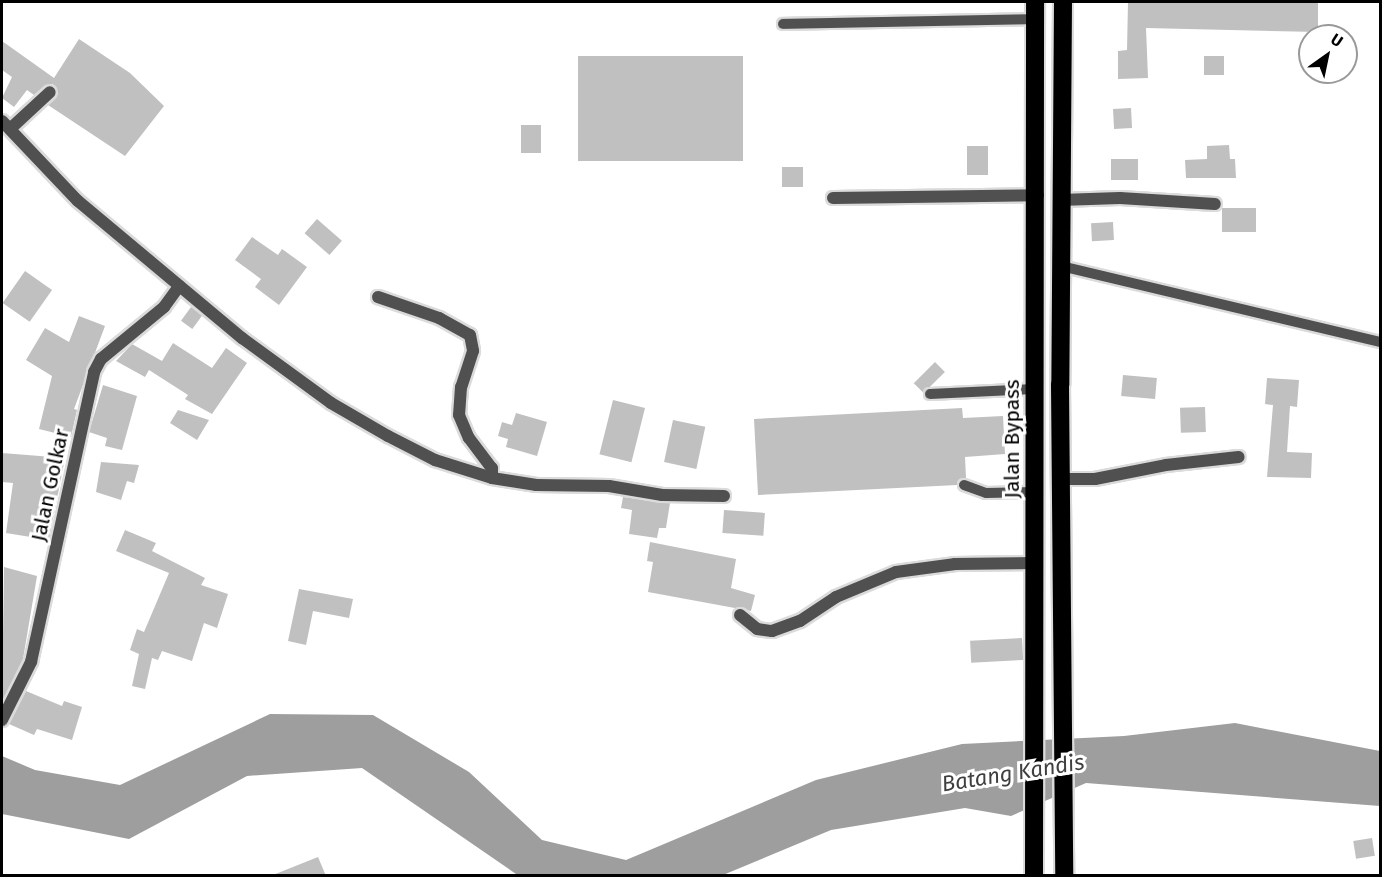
<!DOCTYPE html>
<html>
<head>
<meta charset="utf-8">
<style>
	body { margin:0 }
	#map { position:relative; width:1382px; height:877px; overflow:hidden; background:#fff; font-family:"Fira Sans",sans-serif }
	div>[style] { position:absolute }
	.water>* { inset:0; background:#9e9e9e }
	.building>* { inset:0; background:#c0c0c0; transform-origin:0 0 }
	.roads { filter:drop-shadow(2px 0 #dbdbdb) drop-shadow(-2px 0 #dbdbdb) drop-shadow(0 2px #dbdbdb) drop-shadow(0 -2px #dbdbdb) }
	.lane>* { height:10px; margin:-5px; padding:0 5px; transform-origin:5px; border-radius:5px; background:#505050 }
	.street>* { height:12px; margin:-6px; padding:0 6px; transform-origin:6px; border-radius:6px; background:#505050 }
	.highway>* { height:18px; margin:-9px; padding:0 9px; transform-origin:9px; border-radius:9px; background:#000 }
	span { translate:-50% -50%; white-space:nowrap; text-align:center; line-height:1.15; -webkit-text-stroke:6px #fff; paint-order:stroke }
	.street-label { font-size:21px; color:#000 }
	.water-label { font-size:22px; color:#3f3f3f; font-style:italic }
	.frame { position:absolute; inset:0; border:3px solid #000; pointer-events:none }
	.north { position:absolute; left:1298px; top:24px; width:60px; height:60px; box-sizing:border-box; background:#fff; border:2px solid #999; border-radius:50%; rotate:33deg; font-size:16px; font-weight:700; line-height:24px; text-align:center; color:#000 }
	.north::after { content:''; display:block; margin:auto; width:21px; height:27px; background:#000; clip-path:polygon(50% 0,100% 100%,50% 72%,0 100%) }
</style>
</head>
<body>
<div id="map">
	<div class="water">
		<div style="clip-path:polygon(270px 714px,373px 715px,469px 772px,542px 840px,626px 860px,816px 780px,962px 744px,1124px 736px,1235px 723px,1380px 751px,1380px 806px,1086px 783px,1011px 816px,965px 808px,831px 830px,723px 875px,519px 876px,362px 768px,247px 776px,129px 839px,2px 814px,2px 756px,35px 770px,120px 785px)"></div>
	</div>
	<div class="building">
		<div style="clip-path:polygon(1128px 2px,1318px 2px,1318px 32px,1146px 28px,1148px 78px,1118px 79px,1118px 51px,1127px 50px)"></div>
		<div style="clip-path:polygon(79px 39px,130px 73px,164px 106px,125px 156px,48px 105px,58px 94px,53px 84px,45px 86px,34px 95px,27px 90px,14px 107px,2px 98px,12px 77px,2px 70px,2px 41px,54px 78px)"></div>
		<div style="left:578px;top:56px;width:165px;height:105px"></div>
		<div style="left:1224px;top:56px;width:19px;height:20px;rotate:90deg"></div>
		<div style="left:1131px;top:108px;width:20px;height:18px;rotate:87deg"></div>
		<div style="left:521px;top:125px;width:20px;height:28px"></div>
		<div style="clip-path:polygon(1229px 145px,1230px 159px,1235px 159px,1236px 178px,1186px 178px,1185px 160px,1207px 159px,1207px 146px)"></div>
		<div style="left:967px;top:146px;width:21px;height:29px"></div>
		<div style="left:1111px;top:159px;width:27px;height:21px"></div>
		<div style="left:782px;top:167px;width:21px;height:20px"></div>
		<div style="left:1222px;top:208px;width:34px;height:24px"></div>
		<div style="left:317px;top:219px;width:33px;height:19px;rotate:41deg"></div>
		<div style="left:1113px;top:222px;width:18px;height:22px;rotate:87deg"></div>
		<div style="clip-path:polygon(252px 237px,278px 255px,282px 249px,307px 267px,279px 305px,255px 287px,261px 279px,235px 260px)"></div>
		<div style="left:25px;top:271px;width:33px;height:39px;rotate:35deg"></div>
		<div style="left:191px;top:307px;width:14px;height:17px;rotate:36deg"></div>
		<div style="clip-path:polygon(79px 316px,105px 326px,74px 409px,77px 410px,71px 437px,39px 429px,52px 376px,26px 360px,45px 328px,69px 342px)"></div>
		<div style="clip-path:polygon(173px 343px,212px 368px,226px 348px,247px 363px,212px 414px,185px 399px,188px 395px,149px 370px,145px 377px,116px 361px,132px 344px,162px 361px)"></div>
		<div style="left:935px;top:362px;width:14px;height:30px;rotate:45deg"></div>
		<div style="left:1123px;top:375px;width:34px;height:21px;rotate:5deg"></div>
		<div style="clip-path:polygon(1267px 378px,1299px 380px,1297px 407px,1290px 406px,1287px 452px,1312px 453px,1311px 478px,1267px 477px,1273px 405px,1265px 404px)"></div>
		<div style="clip-path:polygon(103px 385px,137px 396px,122px 450px,105px 446px,107px 438px,89px 432px)"></div>
		<div style="left:613px;top:400px;width:33px;height:56px;rotate:14deg"></div>
		<div style="left:1205px;top:407px;width:25px;height:25px;rotate:88deg"></div>
		<div style="clip-path:polygon(962px 408px,963px 418px,1003px 416px,1005px 454px,965px 457px,966px 478px,957px 485px,758px 495px,754px 419px)"></div>
		<div style="clip-path:polygon(178px 410px,209px 420px,197px 440px,170px 423px)"></div>
		<div style="clip-path:polygon(516px 413px,547px 422px,537px 456px,506px 447px,508px 439px,498px 436px,502px 422px,512px 425px)"></div>
		<div style="left:673px;top:420px;width:33px;height:43px;rotate:12deg"></div>
		<div style="clip-path:polygon(2px 453px,65px 458px,49px 540px,6px 533px,13px 483px,2px 482px)"></div>
		<div style="clip-path:polygon(101px 462px,139px 465px,134px 483px,127px 481px,121px 500px,96px 492px)"></div>
		<div style="clip-path:polygon(623px 497px,670px 503px,666px 528px,659px 528px,657px 538px,629px 534px,632px 510px,621px 508px)"></div>
		<div style="left:724px;top:510px;width:41px;height:23px;rotate:4deg"></div>
		<div style="clip-path:polygon(125px 530px,156px 543px,152px 551px,205px 578px,201px 585px,228px 594px,217px 628px,204px 623px,192px 661px,162px 651px,158px 660px,152px 658px,145px 689px,132px 686px,139px 654px,130px 650px,137px 629px,144px 632px,169px 573px,116px 551px)"></div>
		<div style="clip-path:polygon(650px 542px,736px 559px,731px 588px,755px 595px,751px 611px,648px 592px,653px 562px,647px 561px)"></div>
		<div style="clip-path:polygon(4px 567px,37px 576px,23px 659px,2px 703px)"></div>
		<div style="clip-path:polygon(299px 589px,353px 599px,349px 618px,313px 611px,306px 645px,288px 641px)"></div>
		<div style="left:1022px;top:638px;width:22px;height:52px;rotate:87deg"></div>
		<div style="clip-path:polygon(26px 691px,62px 706px,64px 701px,82px 707px,72px 740px,37px 729px,34px 735px,9px 724px)"></div>
		<div style="left:1372px;top:838px;width:18px;height:19px;rotate:81deg"></div>
		<div style="clip-path:polygon(318px 857px,326px 876px,273px 876px,273px 875px)"></div>
	</div>
	<div class="roads">
		<div class="lane">
			<div style="left:783px;top:24px;width:252px;rotate:-1.1deg"></div>
			<div style="left:1061px;top:266px;width:328px;rotate:13.4deg"></div>
			<div style="left:930px;top:394px;width:104px;rotate:-2.8deg"></div>
			<div style="left:964px;top:485px;width:23px;rotate:20deg"></div>
			<div style="left:986px;top:493px;width:49px;rotate:-1.2deg"></div>
		</div>
		<div class="street">
			<div style="left:2px;top:121px;width:110px;rotate:46.5deg"></div>
			<div style="left:78px;top:201px;width:214px;rotate:39.9deg"></div>
			<div style="left:242px;top:338px;width:110px;rotate:36.1deg"></div>
			<div style="left:331px;top:403px;width:66px;rotate:30.1deg"></div>
			<div style="left:388px;top:436px;width:53px;rotate:27.1deg"></div>
			<div style="left:435px;top:460px;width:60px;rotate:17.5deg"></div>
			<div style="left:492px;top:478px;width:45px;rotate:9deg"></div>
			<div style="left:536px;top:485px;width:73px;rotate:0.8deg"></div>
			<div style="left:609px;top:486px;width:54px;rotate:9.6deg"></div>
			<div style="left:662px;top:495px;width:62px;rotate:0.9deg"></div>
			<div style="left:10px;top:129px;width:54px;rotate:-42.8deg"></div>
			<div style="left:833px;top:198px;width:205px;rotate:-0.8deg"></div>
			<div style="left:1060px;top:200px;width:60px;rotate:-1.9deg"></div>
			<div style="left:1120px;top:198px;width:95px;rotate:3.6deg"></div>
			<div style="left:378px;top:297px;width:65px;rotate:19deg"></div>
			<div style="left:439px;top:318px;width:35px;rotate:29deg"></div>
			<div style="left:470px;top:335px;width:16px;rotate:79deg"></div>
			<div style="left:473px;top:351px;width:38px;rotate:108deg"></div>
			<div style="left:461px;top:387px;width:28px;rotate:94deg"></div>
			<div style="left:459px;top:415px;width:25px;rotate:67deg"></div>
			<div style="left:469px;top:438px;width:38px;rotate:53deg"></div>
			<div style="left:492px;top:468px;width:10px;rotate:90deg"></div>
			<div style="left:1063px;top:479px;width:32px"></div>
			<div style="left:1095px;top:479px;width:72px;rotate:-11.2deg"></div>
			<div style="left:1166px;top:465px;width:73px;rotate:-6.3deg"></div>
			<div style="left:740px;top:615px;width:22px;rotate:39deg"></div>
			<div style="left:757px;top:629px;width:15px;rotate:8deg"></div>
			<div style="left:772px;top:631px;width:30px;rotate:-20deg"></div>
			<div style="left:800px;top:621px;width:43px;rotate:-33.7deg"></div>
			<div style="left:836px;top:597px;width:65px;rotate:-22.6deg"></div>
			<div style="left:896px;top:572px;width:60px;rotate:-7.7deg"></div>
			<div style="left:955px;top:564px;width:80px;rotate:-0.7deg"></div>
			<div style="left:2px;top:720px;width:65px;rotate:-63.4deg"></div>
			<div style="left:31px;top:662px;width:297px;rotate:-77.7deg"></div>
			<div style="left:94px;top:372px;width:15px;rotate:-62deg"></div>
			<div style="left:101px;top:359px;width:82px;rotate:-39.5deg"></div>
			<div style="left:164px;top:307px;width:26px;rotate:-54deg"></div>
		</div>
		<div class="highway">
			<div style="left:1063px;top:2px;width:383px;rotate:90.4deg"></div>
			<div style="left:1060px;top:385px;width:491px;rotate:89.5deg"></div>
			<div style="left:1034px;top:876px;width:874px;rotate:-89.93deg"></div>
		</div>
	</div>
	<div class="street-label">
		<span style="left:1012px;top:439px;rotate:-90deg">Jalan Bypass</span>
		<span style="left:50px;top:485px;rotate:-78deg">Jalan Golkar</span>
	</div>
	<div class="water-label">
		<span style="left:1013px;top:773px;rotate:-9deg">Batang Kandis</span>
	</div>
	<div class="frame"></div>
	<div class="north">U</div>
</div>
</body>
</html>
